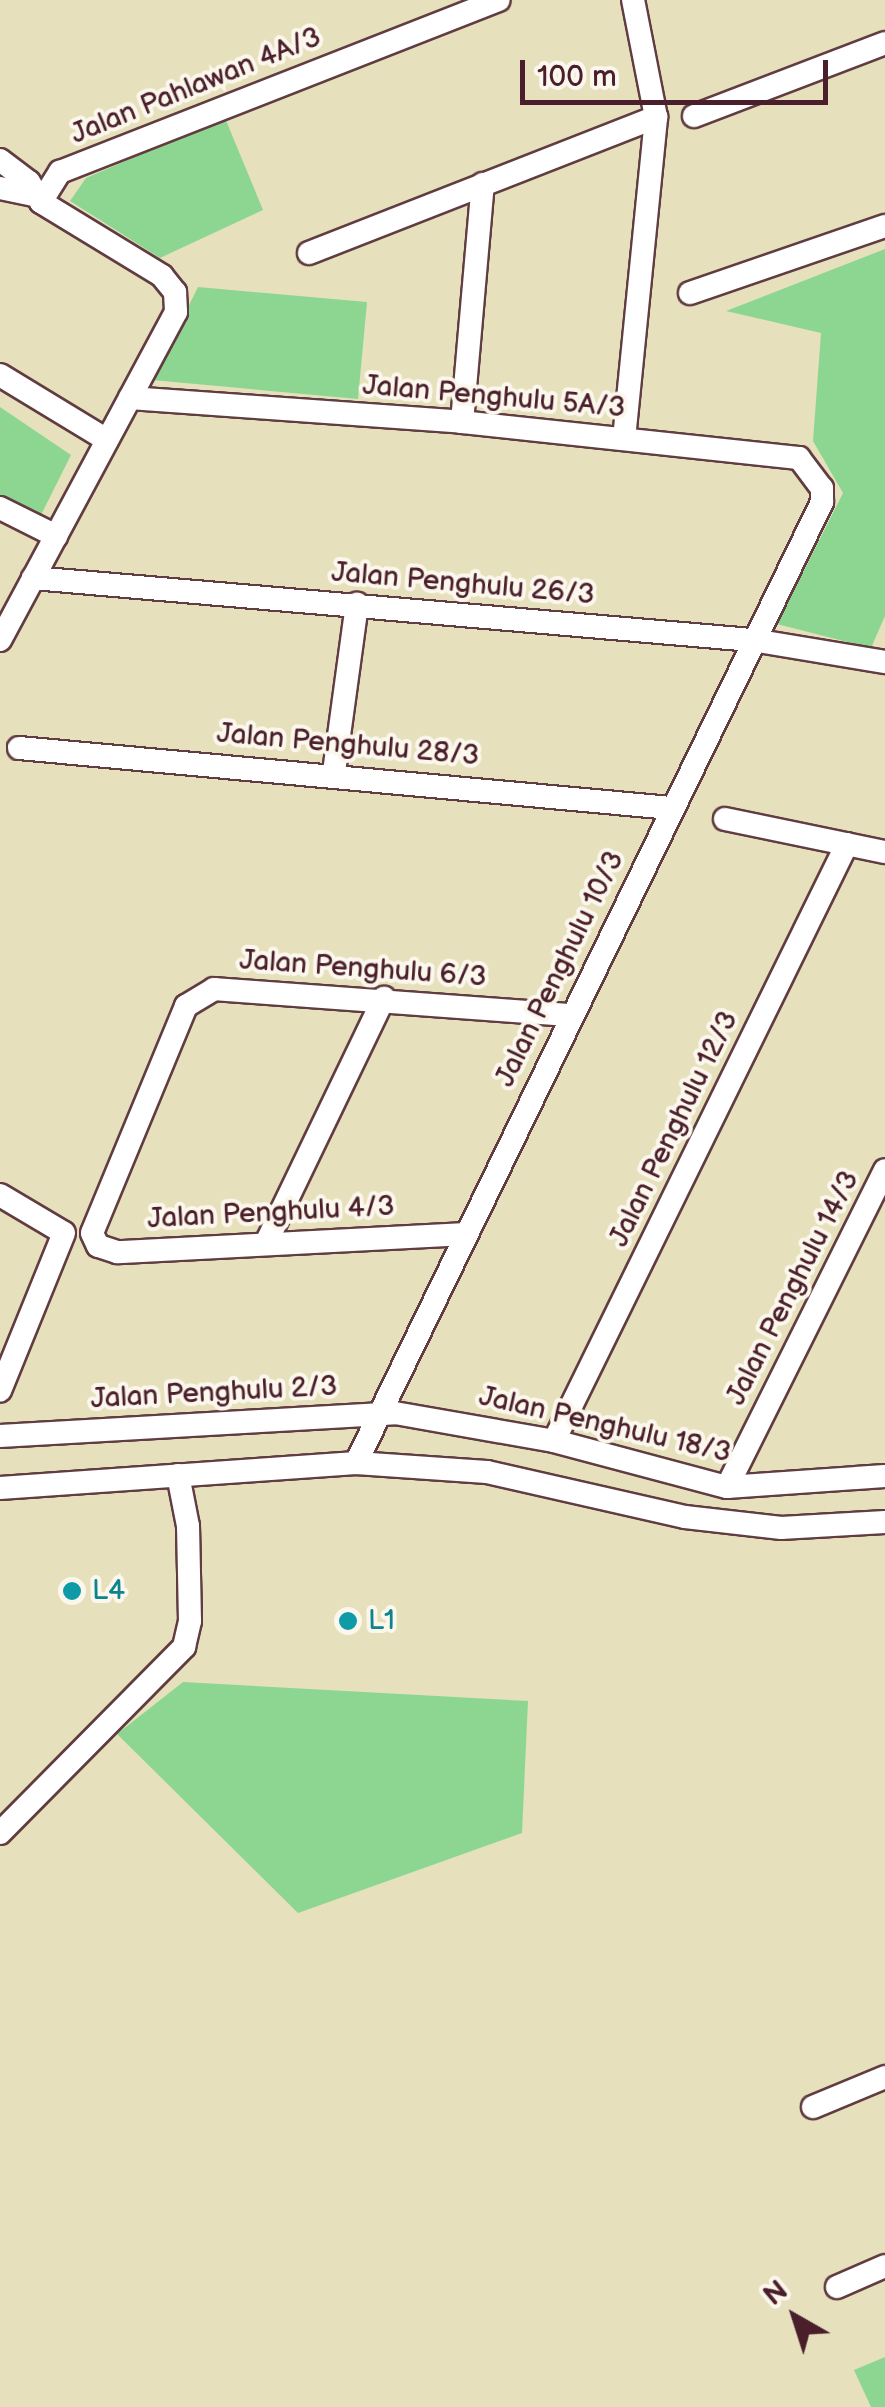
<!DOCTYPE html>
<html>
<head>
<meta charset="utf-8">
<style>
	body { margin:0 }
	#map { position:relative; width:885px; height:2407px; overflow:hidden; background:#e6e0bc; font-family:"Balsamiq Sans",sans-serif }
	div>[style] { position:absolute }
	.green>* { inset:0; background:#8dd692 }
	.roads { filter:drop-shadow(2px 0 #613c41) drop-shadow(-2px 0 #613c41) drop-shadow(0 2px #613c41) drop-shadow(0 -2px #613c41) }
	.minor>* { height:22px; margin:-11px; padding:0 11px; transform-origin:11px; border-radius:11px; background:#fff }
	.dots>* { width:28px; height:28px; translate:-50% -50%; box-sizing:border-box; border:5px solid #fbf7ec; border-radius:50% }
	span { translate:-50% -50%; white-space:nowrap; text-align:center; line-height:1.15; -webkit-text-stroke:8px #fbf7ec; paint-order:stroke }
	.street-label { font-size:28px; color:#4a1f2b }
	.culture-label { font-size:28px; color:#0d838f }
	.left { translate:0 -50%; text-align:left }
	.north { position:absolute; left:745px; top:2267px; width:100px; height:100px; -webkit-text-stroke:8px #fbf7ec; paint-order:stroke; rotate:321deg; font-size:28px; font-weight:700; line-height:40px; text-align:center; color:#4a1f2b }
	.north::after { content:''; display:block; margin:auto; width:35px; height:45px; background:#4a1f2b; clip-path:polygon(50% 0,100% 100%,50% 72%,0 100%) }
	.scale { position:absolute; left:520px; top:60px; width:308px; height:45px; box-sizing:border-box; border:5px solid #4a1f2b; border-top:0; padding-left:12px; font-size:30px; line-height:35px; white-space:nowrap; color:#4a1f2b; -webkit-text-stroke:8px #fbf7ec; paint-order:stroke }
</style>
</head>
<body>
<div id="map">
	<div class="green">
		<div style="clip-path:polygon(225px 118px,263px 210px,160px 258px,70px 201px,86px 178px)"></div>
		<div style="clip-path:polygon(885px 249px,885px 616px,871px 648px,777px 624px,843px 493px,813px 441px,821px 333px,726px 311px)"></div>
		<div style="clip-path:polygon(198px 287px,367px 302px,358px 399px,152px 380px)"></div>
		<div style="clip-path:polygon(0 407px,71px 455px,41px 515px,0 495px)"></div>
		<div style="clip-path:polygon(183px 1682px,528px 1701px,522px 1833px,298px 1913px,117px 1734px)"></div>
		<div style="clip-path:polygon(885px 2357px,885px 2407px,871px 2407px,854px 2370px)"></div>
	</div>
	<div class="roads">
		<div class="minor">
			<div style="left:694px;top:116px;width:204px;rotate:-20.9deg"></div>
			<div style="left:0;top:160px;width:36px;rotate:37deg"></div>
			<div style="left:29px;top:182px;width:23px;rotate:59deg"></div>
			<div style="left:41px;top:202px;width:142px;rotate:31.4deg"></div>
			<div style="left:162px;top:276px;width:21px;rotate:51deg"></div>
			<div style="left:175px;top:292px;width:20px;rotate:87deg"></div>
			<div style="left:176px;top:312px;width:372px;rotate:118.2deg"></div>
			<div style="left:0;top:188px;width:33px;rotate:12deg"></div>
			<div style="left:41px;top:202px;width:36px;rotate:-58deg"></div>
			<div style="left:60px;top:172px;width:471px;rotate:-21.4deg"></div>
			<div style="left:309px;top:253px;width:373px;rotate:-21.4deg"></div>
			<div style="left:690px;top:293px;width:206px;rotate:-19deg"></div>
			<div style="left:0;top:375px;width:125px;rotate:31.3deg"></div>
			<div style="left:130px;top:398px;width:333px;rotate:4.1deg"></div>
			<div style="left:462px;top:422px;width:339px;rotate:6.1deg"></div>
			<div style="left:799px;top:458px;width:38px;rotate:53deg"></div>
			<div style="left:822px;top:488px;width:14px;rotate:90deg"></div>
			<div style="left:822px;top:502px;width:1068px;rotate:115.87deg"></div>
			<div style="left:462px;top:422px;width:239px;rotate:-85deg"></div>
			<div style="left:624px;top:439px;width:324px;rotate:-84.3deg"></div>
			<div style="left:656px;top:117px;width:119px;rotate:-101.1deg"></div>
			<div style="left:0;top:508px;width:63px;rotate:26.6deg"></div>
			<div style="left:33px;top:578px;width:722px;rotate:4.93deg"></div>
			<div style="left:752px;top:640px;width:135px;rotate:9.4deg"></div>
			<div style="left:19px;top:748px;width:655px;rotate:5.26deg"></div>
			<div style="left:334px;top:772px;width:170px;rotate:-82.2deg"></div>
			<div style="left:725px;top:819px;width:163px;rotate:11.7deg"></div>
			<div style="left:0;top:1195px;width:74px;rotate:30.7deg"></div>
			<div style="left:64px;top:1233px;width:170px;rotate:112.1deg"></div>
			<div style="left:466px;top:1234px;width:349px;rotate:177deg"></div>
			<div style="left:117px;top:1252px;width:20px;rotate:-162deg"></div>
			<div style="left:98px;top:1246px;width:14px;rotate:-115deg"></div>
			<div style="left:92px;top:1233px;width:246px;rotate:-67.5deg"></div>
			<div style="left:186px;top:1006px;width:33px;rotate:-31deg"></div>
			<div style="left:214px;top:989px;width:358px;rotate:4.2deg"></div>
			<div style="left:267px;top:1241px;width:270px;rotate:-64.3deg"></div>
			<div style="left:0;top:1436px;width:396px;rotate:-3.3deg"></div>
			<div style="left:395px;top:1413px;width:161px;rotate:10deg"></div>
			<div style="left:554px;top:1441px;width:179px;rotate:14.9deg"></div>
			<div style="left:727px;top:1487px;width:158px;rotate:-4deg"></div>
			<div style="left:554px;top:1441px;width:665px;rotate:-63.86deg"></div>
			<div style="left:727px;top:1487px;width:354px;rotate:-63.5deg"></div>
			<div style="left:0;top:1488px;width:357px;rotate:-4deg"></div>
			<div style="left:356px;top:1463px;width:131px;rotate:3.9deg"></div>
			<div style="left:487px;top:1472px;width:203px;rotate:12.8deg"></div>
			<div style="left:685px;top:1517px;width:97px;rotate:6.5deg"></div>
			<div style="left:781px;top:1528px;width:104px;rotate:-3.3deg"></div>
			<div style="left:0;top:1833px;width:262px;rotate:-45.3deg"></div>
			<div style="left:184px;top:1647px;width:27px;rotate:-77deg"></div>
			<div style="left:190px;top:1621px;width:95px;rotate:-91.2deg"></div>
			<div style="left:188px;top:1526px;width:52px;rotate:-101.1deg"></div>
			<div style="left:813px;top:2107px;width:78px;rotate:-22.6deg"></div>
			<div style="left:837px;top:2287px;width:52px;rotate:-23.6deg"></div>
		</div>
	</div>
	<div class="dots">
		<div style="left:72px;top:1591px;background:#0f9aa8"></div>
		<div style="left:348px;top:1621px;background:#0f9aa8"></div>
	</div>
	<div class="street-label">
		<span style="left:196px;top:86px;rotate:-22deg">Jalan Pahlawan 4A/3</span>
		<span style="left:494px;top:397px;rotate:5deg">Jalan Penghulu 5A/3</span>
		<span style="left:463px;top:584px;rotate:5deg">Jalan Penghulu 26/3</span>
		<span style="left:348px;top:745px;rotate:5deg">Jalan Penghulu 28/3</span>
		<span style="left:363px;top:969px;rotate:4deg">Jalan Penghulu 6/3</span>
		<span style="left:560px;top:969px;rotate:-64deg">Jalan Penghulu 10/3</span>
		<span style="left:674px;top:1129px;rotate:-64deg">Jalan Penghulu 12/3</span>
		<span style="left:271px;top:1213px;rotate:-3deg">Jalan Penghulu 4/3</span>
		<span style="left:793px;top:1288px;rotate:-63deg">Jalan Penghulu 14/3</span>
		<span style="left:214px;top:1393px;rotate:-3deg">Jalan Penghulu 2/3</span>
		<span style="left:605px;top:1425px;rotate:13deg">Jalan Penghulu 18/3</span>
	</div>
	<div class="culture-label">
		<span class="left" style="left:92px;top:1591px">L4</span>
		<span class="left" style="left:368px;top:1621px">L1</span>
	</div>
	<div class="north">N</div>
	<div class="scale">100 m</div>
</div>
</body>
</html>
